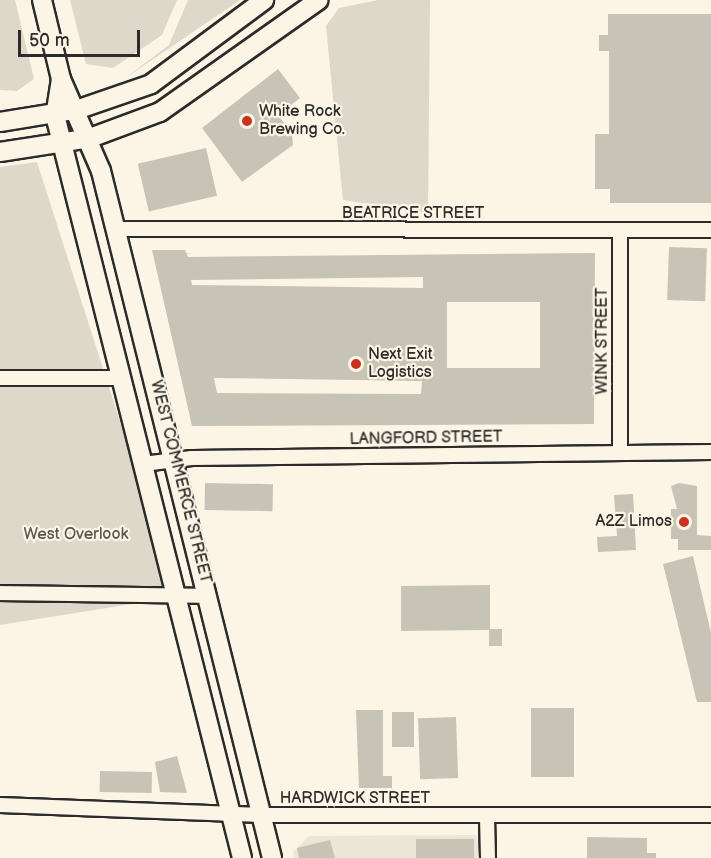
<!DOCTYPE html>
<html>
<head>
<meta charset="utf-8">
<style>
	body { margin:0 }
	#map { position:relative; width:711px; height:858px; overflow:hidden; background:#fcf5e5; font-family:"Balsamiq Sans",sans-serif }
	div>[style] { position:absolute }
	.built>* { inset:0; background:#ece6d7 }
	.green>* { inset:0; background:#ded8ca }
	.building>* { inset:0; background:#c8c3b7; transform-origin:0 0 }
	.roads { filter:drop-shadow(2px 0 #2b2b2b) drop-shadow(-2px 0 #2b2b2b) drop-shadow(0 2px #2b2b2b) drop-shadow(0 -2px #2b2b2b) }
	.minor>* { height:14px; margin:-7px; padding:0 7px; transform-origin:7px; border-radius:7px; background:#fcf5e5 }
	.secondary>* { height:18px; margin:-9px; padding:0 9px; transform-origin:9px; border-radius:9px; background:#fcf5e5 }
	.dots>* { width:16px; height:16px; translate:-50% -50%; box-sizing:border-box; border:3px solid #fcf5e5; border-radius:50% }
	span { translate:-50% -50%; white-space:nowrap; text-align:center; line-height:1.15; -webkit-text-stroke:4.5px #fcf5e5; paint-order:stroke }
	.poi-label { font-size:16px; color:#2b2b2b }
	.left { translate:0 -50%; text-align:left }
	.right { translate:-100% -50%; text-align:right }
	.street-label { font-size:16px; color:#2b2b2b }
	.park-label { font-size:16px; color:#585653 }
	.scale { position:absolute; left:18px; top:30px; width:122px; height:27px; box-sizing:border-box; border:3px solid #2b2b2b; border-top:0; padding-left:8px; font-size:18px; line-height:21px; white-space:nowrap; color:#2b2b2b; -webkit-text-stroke:4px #fcf5e5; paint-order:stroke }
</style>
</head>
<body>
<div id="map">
	<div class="built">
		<div style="clip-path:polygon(477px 835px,478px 858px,294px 858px,293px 852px,309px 836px)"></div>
	</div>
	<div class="green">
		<div style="clip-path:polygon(0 0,15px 0,34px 79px,17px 91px,0 90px)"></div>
		<div style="clip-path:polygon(70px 0,177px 0,162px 35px,113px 68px,86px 64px)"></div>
		<div style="clip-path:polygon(188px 0,240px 0,124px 79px,169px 45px)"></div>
		<div style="clip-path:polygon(378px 0,430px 0,428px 213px,343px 200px,326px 26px,339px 8px)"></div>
		<div style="clip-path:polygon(37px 162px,176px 597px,0 625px,0 167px)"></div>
	</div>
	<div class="building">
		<div style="clip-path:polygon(608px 14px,711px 14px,711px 203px,610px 203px,610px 189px,595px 189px,595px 134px,609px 134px,609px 51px,599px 51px,599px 35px,608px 35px)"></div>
		<div style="clip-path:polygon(278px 69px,300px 98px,278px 115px,292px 134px,293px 145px,242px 182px,202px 128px)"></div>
		<div style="left:206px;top:148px;width:49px;height:70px;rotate:77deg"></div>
		<div style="left:669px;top:247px;width:38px;height:53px;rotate:2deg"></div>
		<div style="clip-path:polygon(evenodd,152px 250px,185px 250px,188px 257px,595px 253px,594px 424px,192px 426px,152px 250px,423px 277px,423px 288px,192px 285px,191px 280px,423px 277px,152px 250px,447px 302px,540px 302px,540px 368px,447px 368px,447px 302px,152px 250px,214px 378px,422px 381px,421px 394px,217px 393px,214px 378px)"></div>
		<div style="left:205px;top:483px;width:68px;height:27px;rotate:1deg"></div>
		<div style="clip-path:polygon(679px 483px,697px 486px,697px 535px,711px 536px,711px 550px,678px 550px,678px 539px,671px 539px,671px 509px,677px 509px,671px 486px)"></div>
		<div style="clip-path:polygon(633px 494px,636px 550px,598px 552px,597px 537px,617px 536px,614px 495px)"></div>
		<div style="clip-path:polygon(693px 556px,711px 633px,711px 702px,697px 702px,663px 564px)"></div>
		<div style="clip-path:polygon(490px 585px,490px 629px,502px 629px,502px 646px,489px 646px,489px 630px,401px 631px,401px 586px)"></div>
		<div style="left:531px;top:708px;width:43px;height:69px"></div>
		<div style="clip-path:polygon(356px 710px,383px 710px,383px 776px,392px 776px,392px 788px,359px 788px)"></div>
		<div style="left:392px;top:712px;width:22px;height:35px"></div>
		<div style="left:456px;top:717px;width:61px;height:38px;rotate:88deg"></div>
		<div style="clip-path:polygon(177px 756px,187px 793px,160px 792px,155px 762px)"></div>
		<div style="left:100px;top:771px;width:52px;height:21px;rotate:1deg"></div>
		<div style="clip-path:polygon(587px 837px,647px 838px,647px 853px,656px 853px,656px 858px,587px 858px)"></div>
		<div style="left:416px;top:839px;width:58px;height:19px"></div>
		<div style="clip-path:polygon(330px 840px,335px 858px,299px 858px,297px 848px)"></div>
	</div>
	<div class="roads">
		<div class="minor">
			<div style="left:116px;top:229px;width:595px;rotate:0.1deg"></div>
			<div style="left:620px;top:230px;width:222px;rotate:90deg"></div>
			<div style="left:0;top:378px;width:121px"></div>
			<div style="left:143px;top:464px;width:49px;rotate:-7deg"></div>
			<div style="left:192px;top:458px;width:519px;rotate:-0.66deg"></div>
			<div style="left:0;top:593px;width:208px;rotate:0.8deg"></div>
			<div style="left:0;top:805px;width:262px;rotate:2.2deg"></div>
			<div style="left:262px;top:815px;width:449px"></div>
			<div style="left:487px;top:817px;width:41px;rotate:88.6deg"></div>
		</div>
		<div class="secondary">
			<div style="left:42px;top:0;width:81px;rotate:76.5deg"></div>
			<div style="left:61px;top:79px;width:100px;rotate:66.5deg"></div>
			<div style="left:101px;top:171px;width:708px;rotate:76.02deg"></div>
			<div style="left:61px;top:79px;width:36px;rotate:99deg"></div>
			<div style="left:55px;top:115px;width:766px;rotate:75.87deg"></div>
			<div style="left:0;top:122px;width:80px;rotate:-9.3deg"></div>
			<div style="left:79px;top:109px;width:76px;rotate:-19.1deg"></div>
			<div style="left:151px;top:84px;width:141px;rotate:-36.6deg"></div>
			<div style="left:0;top:152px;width:91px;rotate:-8.8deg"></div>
			<div style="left:90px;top:138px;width:75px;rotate:-20.4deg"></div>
			<div style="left:160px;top:112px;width:194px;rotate:-35.2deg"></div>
		</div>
	</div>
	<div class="dots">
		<div style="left:247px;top:121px;background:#c8321e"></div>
		<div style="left:356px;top:364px;background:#c8321e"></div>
		<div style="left:684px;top:522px;background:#c8321e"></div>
	</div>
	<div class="poi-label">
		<span class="left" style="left:259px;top:121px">White Rock<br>Brewing Co.</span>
		<span class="left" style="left:368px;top:364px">Next Exit<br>Logistics</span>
		<span class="right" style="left:672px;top:522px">A2Z Limos</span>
	</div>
	<div class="street-label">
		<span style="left:413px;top:214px">BEATRICE STREET</span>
		<span style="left:603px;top:341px;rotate:-90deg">WINK STREET</span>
		<span style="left:426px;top:439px;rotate:-1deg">LANGFORD STREET</span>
		<span style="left:180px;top:482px;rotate:76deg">WEST COMMERCE STREET</span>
		<span style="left:355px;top:799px">HARDWICK STREET</span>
	</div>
	<div class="park-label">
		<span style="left:76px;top:535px">West Overlook</span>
	</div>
	<div class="scale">50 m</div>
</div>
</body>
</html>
